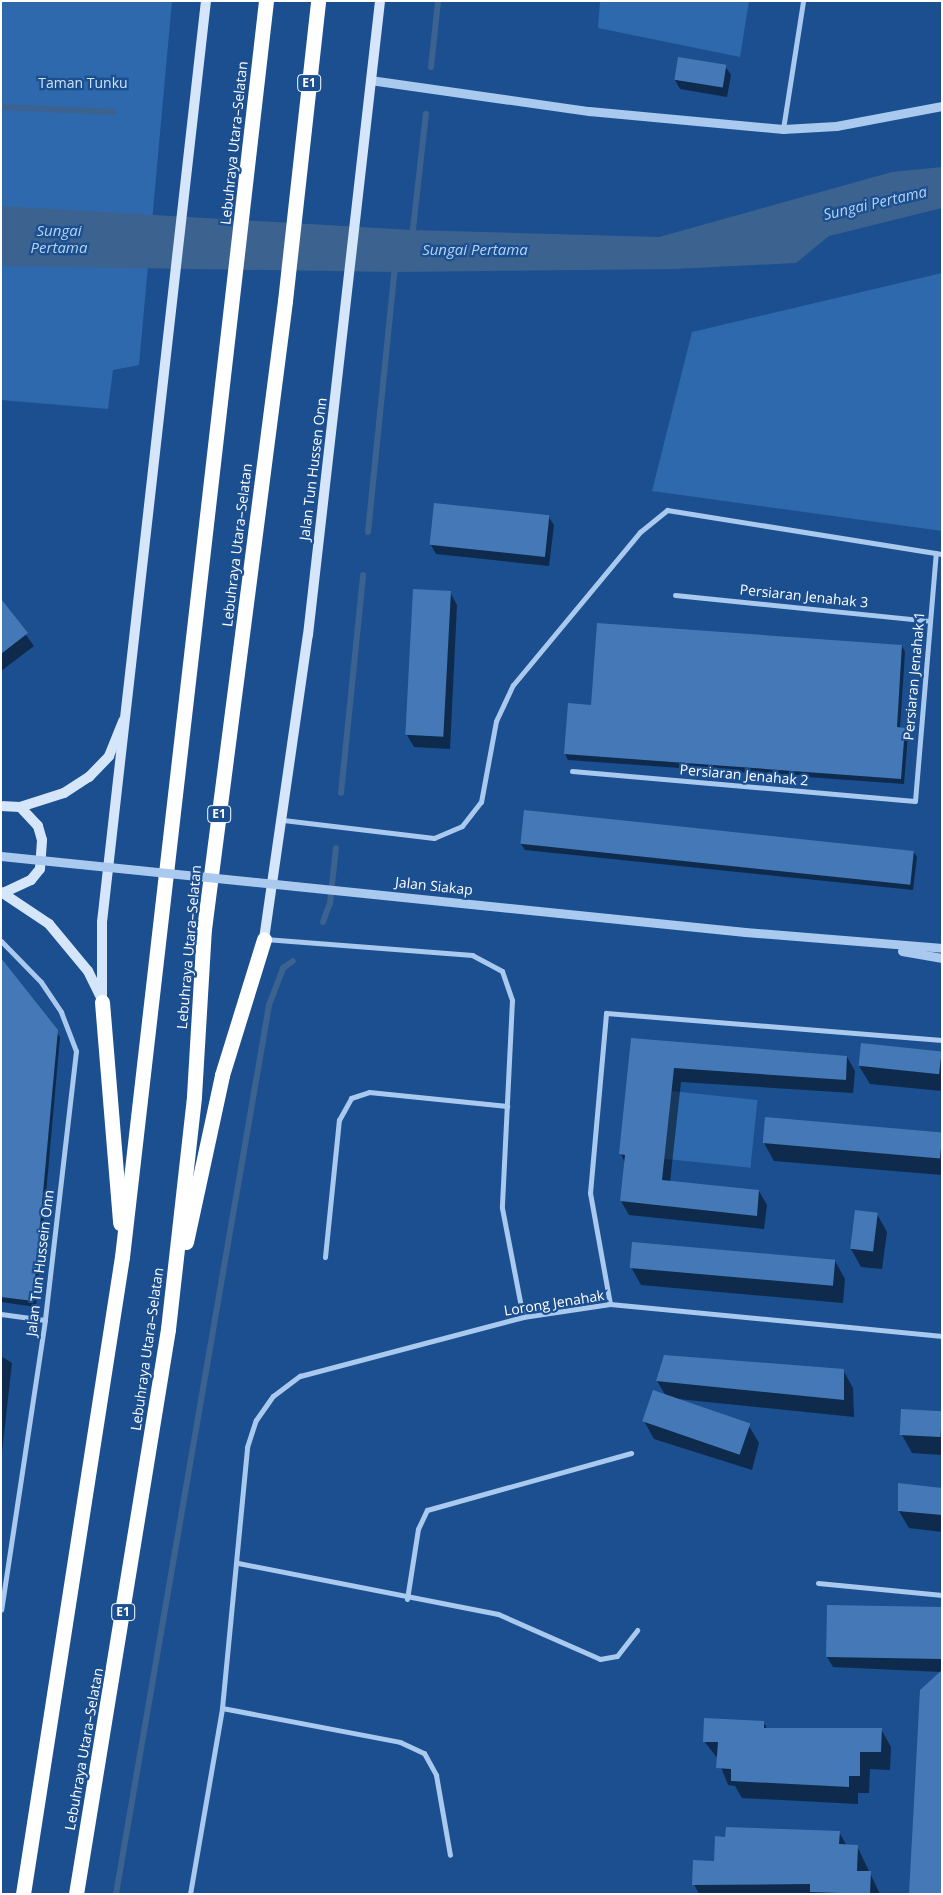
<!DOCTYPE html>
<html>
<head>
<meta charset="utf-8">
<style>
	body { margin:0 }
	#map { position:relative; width:943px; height:1895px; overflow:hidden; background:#1b4f8f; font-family:"Open Sans",sans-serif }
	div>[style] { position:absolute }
	.green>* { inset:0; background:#2e69ad; transform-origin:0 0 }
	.water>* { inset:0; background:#3c6290 }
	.shadow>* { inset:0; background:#0007 }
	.stream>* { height:6px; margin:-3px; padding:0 3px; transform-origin:3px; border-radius:3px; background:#3c6290 }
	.building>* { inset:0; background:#4478b7; transform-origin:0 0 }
	.minor>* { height:5px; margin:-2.5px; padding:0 2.5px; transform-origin:2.5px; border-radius:2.5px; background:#a9c9ee }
	.tertiary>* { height:9px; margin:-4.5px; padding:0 4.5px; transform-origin:4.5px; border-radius:4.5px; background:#a9c9ee }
	.secondary>* { height:10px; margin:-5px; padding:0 5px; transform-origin:5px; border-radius:5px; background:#d6e6fa }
	.motorway>* { height:15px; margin:-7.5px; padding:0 7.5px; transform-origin:7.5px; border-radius:7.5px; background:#fff }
	.tertiary-bridge>* { height:9px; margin:-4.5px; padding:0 4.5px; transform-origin:4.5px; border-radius:4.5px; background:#a9c9ee }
	span { translate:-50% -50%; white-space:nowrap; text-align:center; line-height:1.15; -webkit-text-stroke:4.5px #1b4f8f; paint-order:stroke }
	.shield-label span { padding:1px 4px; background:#1b4f8f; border:1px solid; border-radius:4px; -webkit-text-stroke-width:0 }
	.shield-label { font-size:12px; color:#fff; font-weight:700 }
	.park-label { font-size:14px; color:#cfe3fa }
	.street-label { font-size:14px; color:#fff }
	.water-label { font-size:15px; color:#b5d3f5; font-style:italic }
	.frame { position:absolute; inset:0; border:2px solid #fff; pointer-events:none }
</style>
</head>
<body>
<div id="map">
	<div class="green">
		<div style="clip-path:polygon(1px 1px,172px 1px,139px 365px,113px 370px,108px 409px,1px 400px)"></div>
		<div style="clip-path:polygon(600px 1px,749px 1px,740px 57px,598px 28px)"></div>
		<div style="clip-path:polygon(942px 273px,942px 531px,652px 491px,692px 332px)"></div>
		<div style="left:671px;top:1091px;width:87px;height:68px;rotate:6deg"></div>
	</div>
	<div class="water">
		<div style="clip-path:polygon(942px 167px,942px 208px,829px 236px,796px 263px,676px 269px,394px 272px,1px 266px,1px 206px,412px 230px,659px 237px,892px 172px)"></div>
	</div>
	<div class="shadow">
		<div style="clip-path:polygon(725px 66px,731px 75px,727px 97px,680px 89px,675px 80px)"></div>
		<div style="clip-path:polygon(548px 516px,554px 525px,549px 566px,436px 554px,431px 545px)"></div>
		<div style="clip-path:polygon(450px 592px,457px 605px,450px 749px,414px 747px,407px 735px)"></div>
		<div style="clip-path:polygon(1px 601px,34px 646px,1px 671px)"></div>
		<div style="clip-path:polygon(902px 646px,905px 652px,900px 729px,908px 735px,904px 784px,568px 760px,565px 754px,569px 704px,592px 706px)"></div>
		<div style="clip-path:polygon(521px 844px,913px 851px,917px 857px,913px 890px,525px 850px)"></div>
		<div style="clip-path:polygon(1px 960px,60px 1037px,36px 1307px,1px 1302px)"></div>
		<div style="clip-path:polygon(632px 1040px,847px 1057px,855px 1071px,853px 1093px,681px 1082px,670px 1182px,759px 1191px,767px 1205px,764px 1229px,629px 1215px,621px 1201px,625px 1163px,621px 1154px)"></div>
		<div style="clip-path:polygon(942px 1052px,942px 1091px,870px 1084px,859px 1066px)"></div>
		<div style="clip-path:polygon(766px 1118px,942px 1133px,942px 1175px,774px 1161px,764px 1143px)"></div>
		<div style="clip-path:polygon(877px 1214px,887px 1232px,882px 1269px,861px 1267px,851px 1249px)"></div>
		<div style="clip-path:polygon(835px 1261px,845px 1279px,843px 1303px,641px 1285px,631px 1267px)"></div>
		<div style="clip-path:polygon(1px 1356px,12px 1363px,1px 1461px)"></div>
		<div style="clip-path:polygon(843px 1370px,853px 1388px,854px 1417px,678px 1399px,749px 1426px,759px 1443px,752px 1470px,654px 1439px,644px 1421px,666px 1396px,657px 1381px)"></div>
		<div style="clip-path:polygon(942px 1413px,942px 1455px,912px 1453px,902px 1435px)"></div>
		<div style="clip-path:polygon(942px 1489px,942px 1532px,909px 1528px,899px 1511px)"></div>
		<div style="clip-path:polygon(942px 1609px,942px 1894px,942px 1672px,833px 1667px,827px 1657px)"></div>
		<div style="clip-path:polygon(763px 1722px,768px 1730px,881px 1729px,891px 1747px,890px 1770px,870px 1769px,869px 1793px,858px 1793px,858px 1804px,742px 1798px,735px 1786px,728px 1785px,718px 1759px,704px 1741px)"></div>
		<div style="clip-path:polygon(839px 1832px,847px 1846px,857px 1846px,880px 1894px,699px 1894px,694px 1884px,715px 1862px)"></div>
	</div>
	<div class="stream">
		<div style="left:431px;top:67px;width:66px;rotate:-83.9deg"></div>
		<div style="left:1px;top:107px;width:114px;rotate:2.5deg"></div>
		<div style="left:412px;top:238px;width:125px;rotate:-83.6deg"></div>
		<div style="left:368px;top:532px;width:269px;rotate:-84.2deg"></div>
		<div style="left:341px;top:793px;width:219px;rotate:-84.2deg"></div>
		<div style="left:323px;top:922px;width:20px;rotate:-70deg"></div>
		<div style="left:330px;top:903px;width:55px;rotate:-83.8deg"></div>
		<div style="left:116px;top:1894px;width:902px;rotate:-80.23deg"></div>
		<div style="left:269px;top:1005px;width:40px;rotate:-69deg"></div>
		<div style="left:283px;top:968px;width:12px;rotate:-35deg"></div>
	</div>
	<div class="building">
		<div style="left:678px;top:57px;width:49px;height:23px;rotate:9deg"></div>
		<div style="left:434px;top:503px;width:116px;height:42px;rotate:6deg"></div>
		<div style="left:413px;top:589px;width:38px;height:146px;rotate:3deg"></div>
		<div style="clip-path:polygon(1px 599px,28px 633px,1px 654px)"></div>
		<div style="clip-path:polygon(597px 623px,902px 645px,897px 727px,905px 728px,901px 779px,564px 754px,568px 703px,591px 705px)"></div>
		<div style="left:524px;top:810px;width:392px;height:34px;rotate:6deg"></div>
		<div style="clip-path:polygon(1px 958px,58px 1030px,33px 1301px,1px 1297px)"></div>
		<div style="clip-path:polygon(631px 1038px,847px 1056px,846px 1080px,674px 1068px,662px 1180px,759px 1190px,757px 1216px,620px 1201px,625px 1155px,619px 1154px)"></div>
		<div style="left:861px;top:1043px;width:81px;height:23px;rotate:6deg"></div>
		<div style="left:765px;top:1117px;width:178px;height:26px;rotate:5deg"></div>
		<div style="left:855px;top:1210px;width:23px;height:39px;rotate:7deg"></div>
		<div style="left:632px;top:1242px;width:204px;height:26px;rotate:5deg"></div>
		<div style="clip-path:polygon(664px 1355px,844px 1369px,844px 1400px,656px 1381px)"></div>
		<div style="left:653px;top:1390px;width:103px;height:33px;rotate:19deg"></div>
		<div style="left:901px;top:1409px;width:41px;height:26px;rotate:3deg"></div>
		<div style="clip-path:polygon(898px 1483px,942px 1488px,942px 1515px,898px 1511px)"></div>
		<div style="left:827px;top:1605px;width:115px;height:52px;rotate:1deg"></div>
		<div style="clip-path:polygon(942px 1670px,942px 1894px,909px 1894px,920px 1690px)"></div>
		<div style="clip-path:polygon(704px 1718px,764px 1721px,764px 1728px,882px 1728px,881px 1752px,860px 1752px,860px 1776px,849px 1776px,849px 1787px,731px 1781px,731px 1769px,716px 1768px,718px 1742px,703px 1742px)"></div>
		<div style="clip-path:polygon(726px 1827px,840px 1831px,839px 1844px,858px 1845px,857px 1871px,871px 1871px,870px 1894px,810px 1892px,810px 1884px,692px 1885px,693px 1860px,714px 1861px,715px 1836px,725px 1837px)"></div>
	</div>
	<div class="minor">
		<div style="left:783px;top:129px;width:130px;rotate:-81.1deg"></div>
		<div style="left:675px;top:595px;width:256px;rotate:5.8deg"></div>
		<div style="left:572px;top:771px;width:344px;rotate:5deg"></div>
		<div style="left:915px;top:801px;width:249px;rotate:-85.2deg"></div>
		<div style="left:283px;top:820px;width:152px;rotate:6.8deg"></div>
		<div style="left:434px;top:838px;width:30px;rotate:-23deg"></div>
		<div style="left:462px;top:826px;width:31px;rotate:-52deg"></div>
		<div style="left:481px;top:802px;width:82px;rotate:-79.5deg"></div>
		<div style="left:496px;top:721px;width:40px;rotate:-65deg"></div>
		<div style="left:513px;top:685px;width:199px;rotate:-50.3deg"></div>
		<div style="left:640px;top:532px;width:35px;rotate:-39deg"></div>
		<div style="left:667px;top:510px;width:278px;rotate:9.1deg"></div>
		<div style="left:265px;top:939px;width:208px;rotate:4.4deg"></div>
		<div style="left:472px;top:955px;width:34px;rotate:28deg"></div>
		<div style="left:502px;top:971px;width:31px;rotate:71deg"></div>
		<div style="left:512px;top:1000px;width:208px;rotate:92.8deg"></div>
		<div style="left:502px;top:1208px;width:111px;rotate:79.1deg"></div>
		<div style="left:1px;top:941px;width:57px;rotate:45.7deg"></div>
		<div style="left:41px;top:982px;width:36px;rotate:56deg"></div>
		<div style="left:61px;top:1012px;width:42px;rotate:69deg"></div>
		<div style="left:76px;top:1051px;width:271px;rotate:96.6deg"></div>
		<div style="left:45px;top:1320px;width:293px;rotate:98.6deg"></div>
		<div style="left:325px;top:1257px;width:138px;rotate:-84.2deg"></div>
		<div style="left:339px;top:1120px;width:25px;rotate:-61deg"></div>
		<div style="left:351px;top:1098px;width:19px;rotate:-18deg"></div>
		<div style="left:369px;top:1092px;width:139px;rotate:5.8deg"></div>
		<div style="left:610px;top:1304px;width:113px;rotate:-100.2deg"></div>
		<div style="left:590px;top:1193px;width:181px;rotate:-84.9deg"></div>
		<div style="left:606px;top:1013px;width:337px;rotate:4.6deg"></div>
		<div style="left:1px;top:1314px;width:44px;rotate:7.8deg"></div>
		<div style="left:238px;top:1563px;width:265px;rotate:11.1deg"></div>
		<div style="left:498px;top:1614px;width:111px;rotate:23.8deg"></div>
		<div style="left:600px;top:1659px;width:17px;rotate:-10deg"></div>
		<div style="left:617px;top:1656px;width:33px;rotate:-52deg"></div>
		<div style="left:818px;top:1583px;width:125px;rotate:5.5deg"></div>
		<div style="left:407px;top:1599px;width:71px;rotate:-81.1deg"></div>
		<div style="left:418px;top:1529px;width:21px;rotate:-65deg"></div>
		<div style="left:427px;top:1510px;width:212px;rotate:-15.6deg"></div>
		<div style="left:222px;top:1708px;width:181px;rotate:10.8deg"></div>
		<div style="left:400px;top:1742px;width:26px;rotate:25deg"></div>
		<div style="left:424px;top:1753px;width:25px;rotate:61deg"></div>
		<div style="left:436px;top:1775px;width:81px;rotate:80.1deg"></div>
		<div style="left:190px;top:1894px;width:189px;rotate:-80.2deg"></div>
		<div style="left:222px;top:1708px;width:262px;rotate:-84.5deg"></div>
		<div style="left:247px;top:1447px;width:28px;rotate:-72deg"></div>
		<div style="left:256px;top:1420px;width:29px;rotate:-55deg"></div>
		<div style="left:273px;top:1396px;width:34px;rotate:-37deg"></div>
		<div style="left:300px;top:1376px;width:231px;rotate:-14.8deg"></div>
		<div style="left:523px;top:1317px;width:88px;rotate:-8.5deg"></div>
		<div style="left:610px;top:1304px;width:334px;rotate:5.5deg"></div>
	</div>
	<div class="tertiary">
		<div style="left:370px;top:80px;width:221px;rotate:8.1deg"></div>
		<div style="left:589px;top:111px;width:195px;rotate:5.3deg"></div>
		<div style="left:783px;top:129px;width:53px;rotate:-3.2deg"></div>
		<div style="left:836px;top:126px;width:108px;rotate:-10.7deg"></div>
		<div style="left:745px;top:932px;width:198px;rotate:4.6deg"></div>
		<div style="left:902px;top:951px;width:41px;rotate:9.9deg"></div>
	</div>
	<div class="secondary">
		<div style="left:1px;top:806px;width:19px;rotate:3deg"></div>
		<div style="left:20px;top:807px;width:46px;rotate:-17.7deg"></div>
		<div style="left:64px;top:793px;width:30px;rotate:-33deg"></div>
		<div style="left:89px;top:777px;width:29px;rotate:-46deg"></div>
		<div style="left:109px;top:756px;width:38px;rotate:-68deg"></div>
		<div style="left:1px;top:892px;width:58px;rotate:33.7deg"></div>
		<div style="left:49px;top:924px;width:61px;rotate:50.3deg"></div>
		<div style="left:88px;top:971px;width:28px;rotate:64deg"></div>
		<div style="left:3px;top:893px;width:31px;rotate:-25deg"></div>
		<div style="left:31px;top:880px;width:14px;rotate:-51deg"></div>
		<div style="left:40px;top:869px;width:29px;rotate:-86deg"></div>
		<div style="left:42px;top:840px;width:15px;rotate:-106deg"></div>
		<div style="left:38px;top:826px;width:26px;rotate:-133deg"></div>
		<div style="left:264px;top:939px;width:307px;rotate:-81.8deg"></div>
		<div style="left:308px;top:635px;width:638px;rotate:-83.52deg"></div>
		<div style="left:102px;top:1002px;width:80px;rotate:-90deg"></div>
		<div style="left:102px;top:922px;width:927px;rotate:-83.56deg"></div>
	</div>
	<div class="motorway">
		<div style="left:102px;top:1002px;width:222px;rotate:85.3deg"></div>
		<div style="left:186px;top:1242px;width:171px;rotate:-77.8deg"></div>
		<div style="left:222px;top:1075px;width:142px;rotate:-72.8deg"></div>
		<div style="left:23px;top:1894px;width:645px;rotate:-81.17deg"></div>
		<div style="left:122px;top:1257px;width:1264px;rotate:-83.46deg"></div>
		<div style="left:76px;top:1894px;width:572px;rotate:-80.75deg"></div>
		<div style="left:168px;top:1329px;width:234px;rotate:-83.6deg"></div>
		<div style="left:194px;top:1096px;width:167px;rotate:-86.6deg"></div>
		<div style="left:204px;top:929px;width:633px;rotate:-82.65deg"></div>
		<div style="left:285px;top:301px;width:302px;rotate:-83.7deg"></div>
	</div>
	<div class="tertiary-bridge">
		<div style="left:1px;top:856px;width:748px;rotate:5.83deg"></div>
	</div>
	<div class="shield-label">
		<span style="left:309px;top:83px">E1</span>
		<span style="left:219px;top:814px">E1</span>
		<span style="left:123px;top:1612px">E1</span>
	</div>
	<div class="park-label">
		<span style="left:83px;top:83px">Taman Tunku</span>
	</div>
	<div class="street-label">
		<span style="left:234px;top:143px;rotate:-84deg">Lebuhraya Utara–Selatan</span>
		<span style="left:313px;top:469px;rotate:-83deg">Jalan Tun Hussen Onn</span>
		<span style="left:237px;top:545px;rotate:-83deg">Lebuhraya Utara–Selatan</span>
		<span style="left:804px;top:596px;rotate:6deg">Persiaran Jenahak 3</span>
		<span style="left:914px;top:676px;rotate:-85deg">Persiaran Jenahak 1</span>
		<span style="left:744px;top:775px;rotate:5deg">Persiaran Jenahak 2</span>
		<span style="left:434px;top:886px;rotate:6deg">Jalan Siakap</span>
		<span style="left:189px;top:947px;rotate:-85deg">Lebuhraya Utara–Selatan</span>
		<span style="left:40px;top:1263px;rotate:-83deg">Jalan Tun Hussein Onn</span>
		<span style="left:554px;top:1303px;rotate:-9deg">Lorong Jenahak</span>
		<span style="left:147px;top:1349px;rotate:-82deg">Lebuhraya Utara–Selatan</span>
		<span style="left:84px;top:1749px;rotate:-80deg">Lebuhraya Utara–Selatan</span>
	</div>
	<div class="water-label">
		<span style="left:875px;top:203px;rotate:-13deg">Sungai Pertama</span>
		<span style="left:59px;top:239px">Sungai<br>Pertama</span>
		<span style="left:475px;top:250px">Sungai Pertama</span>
	</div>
	<div class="frame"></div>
</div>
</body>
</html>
